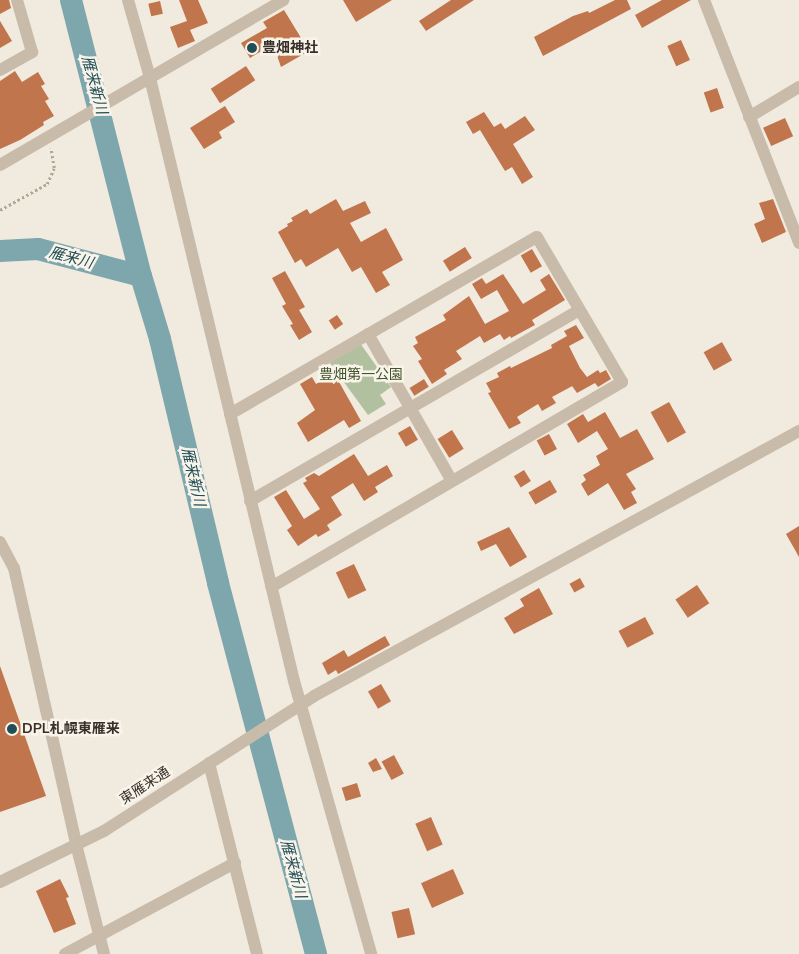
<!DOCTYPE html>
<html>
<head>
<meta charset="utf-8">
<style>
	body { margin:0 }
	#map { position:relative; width:799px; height:954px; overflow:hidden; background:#f1eade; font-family:"Nunito Sans","Noto Sans JP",sans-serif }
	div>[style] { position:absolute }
	.green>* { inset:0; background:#b1c09e }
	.river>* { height:22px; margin:-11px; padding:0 11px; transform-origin:11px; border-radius:11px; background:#7ea6ad }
	.building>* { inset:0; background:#c0754d; transform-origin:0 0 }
	.path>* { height:2.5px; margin-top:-1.25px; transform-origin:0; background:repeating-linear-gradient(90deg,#b5a694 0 2.5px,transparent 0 5px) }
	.minor>* { height:12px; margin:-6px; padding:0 6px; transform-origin:6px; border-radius:6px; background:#c9bbaa }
	.dots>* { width:14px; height:14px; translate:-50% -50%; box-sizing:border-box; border:2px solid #f9f4ea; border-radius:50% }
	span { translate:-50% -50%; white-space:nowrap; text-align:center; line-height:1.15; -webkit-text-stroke:5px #f9f4ea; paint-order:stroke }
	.poi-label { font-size:14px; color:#372f29; font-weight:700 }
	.left { translate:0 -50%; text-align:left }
	.park-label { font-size:14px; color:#42542e }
	.street-label { font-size:14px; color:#372f29 }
	.water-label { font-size:15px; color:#204d56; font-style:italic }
</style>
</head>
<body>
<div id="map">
	<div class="green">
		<div style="clip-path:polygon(360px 343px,391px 387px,380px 395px,386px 404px,368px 415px,330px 363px)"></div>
	</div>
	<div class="river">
		<div style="left:71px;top:0;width:285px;rotate:75.8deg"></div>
		<div style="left:141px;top:276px;width:66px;rotate:73.2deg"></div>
		<div style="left:160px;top:339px;width:251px;rotate:76.6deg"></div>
		<div style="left:218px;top:583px;width:384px;rotate:75.2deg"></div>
		<div style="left:0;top:251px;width:38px;rotate:-3deg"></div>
		<div style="left:38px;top:249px;width:106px;rotate:14.7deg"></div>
	</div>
	<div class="building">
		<div style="clip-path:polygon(0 0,9px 0,11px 8px,0 14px)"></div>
		<div style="clip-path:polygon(179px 0,198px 0,208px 23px,190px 30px,195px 41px,178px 48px,170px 27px,187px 21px)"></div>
		<div style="clip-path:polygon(343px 0,392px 0,356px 22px)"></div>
		<div style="clip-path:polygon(451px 0,474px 0,426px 31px,419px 21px)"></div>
		<div style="clip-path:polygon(615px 0,627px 0,631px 9px,543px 56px,534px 37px,573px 16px,588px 11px,589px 13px)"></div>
		<div style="clip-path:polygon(662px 0,691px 0,642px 28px,635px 15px)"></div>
		<div style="left:160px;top:1px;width:13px;height:12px;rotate:77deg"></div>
		<div style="clip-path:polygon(284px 10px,309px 51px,281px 67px,273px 44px,250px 58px,241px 43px,267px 28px,263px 22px)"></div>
		<div style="clip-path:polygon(0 21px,12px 41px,0 48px)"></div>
		<div style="left:681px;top:40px;width:22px;height:15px;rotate:66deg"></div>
		<div style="left:246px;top:66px;width:17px;height:42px;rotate:57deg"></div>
		<div style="clip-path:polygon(15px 71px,22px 82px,38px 72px,45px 84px,41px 86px,49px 99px,45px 101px,54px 116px,43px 122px,44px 125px,20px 140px,0 149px,0 81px)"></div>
		<div style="left:717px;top:88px;width:21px;height:14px;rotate:71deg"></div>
		<div style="clip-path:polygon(225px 106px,235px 122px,219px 132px,222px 138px,204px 149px,190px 128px)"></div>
		<div style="clip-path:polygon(484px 112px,494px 127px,501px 123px,505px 129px,525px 116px,535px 130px,513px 144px,533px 177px,522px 184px,512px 167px,505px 171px,480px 130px,473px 134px,466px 122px)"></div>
		<div style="left:785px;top:118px;width:20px;height:24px;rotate:66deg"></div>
		<div style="clip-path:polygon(336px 199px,343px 211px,365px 201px,371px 213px,350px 223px,361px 242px,386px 228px,403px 260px,382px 272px,390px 285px,376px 293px,361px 267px,352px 272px,338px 248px,306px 267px,301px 259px,295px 263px,278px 232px,288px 226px,287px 224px,293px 221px,291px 218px,307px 209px,310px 214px)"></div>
		<div style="clip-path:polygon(773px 199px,786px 232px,762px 243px,754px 224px,765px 219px,759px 203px)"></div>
		<div style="left:465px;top:247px;width:13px;height:26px;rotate:58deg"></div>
		<div style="left:532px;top:249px;width:20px;height:13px;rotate:60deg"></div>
		<div style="clip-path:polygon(285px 271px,305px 307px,299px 310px,312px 332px,299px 340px,290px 325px,293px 324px,282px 306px,286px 304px,272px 278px)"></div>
		<div style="clip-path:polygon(503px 274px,523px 304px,546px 290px,540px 280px,549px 274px,565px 300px,532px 320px,535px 325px,511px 338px,510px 336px,504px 340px,500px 334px,484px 343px,480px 336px,456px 351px,462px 359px,444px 370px,447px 374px,432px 384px,418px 361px,422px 359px,413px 346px,418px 343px,415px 337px,446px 320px,443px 315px,469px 296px,485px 324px,509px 311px,497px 290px,481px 299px,472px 284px,482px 278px,486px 284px)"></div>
		<div style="left:337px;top:315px;width:11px;height:10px;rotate:56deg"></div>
		<div style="clip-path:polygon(576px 325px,584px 338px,569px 346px,580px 368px,587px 377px,598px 370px,600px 373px,606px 370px,611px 379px,598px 387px,595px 383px,577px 393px,572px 386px,576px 384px,552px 397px,556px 403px,542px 411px,538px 404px,517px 417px,521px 423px,509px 429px,488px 393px,491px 392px,486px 383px,499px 377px,497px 373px,510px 366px,511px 368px,552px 348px,551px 345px,567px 336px,564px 331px)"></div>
		<div style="left:722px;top:342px;width:21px;height:21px;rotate:61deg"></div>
		<div style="clip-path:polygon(334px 373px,361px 421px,349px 428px,344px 420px,308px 442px,297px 423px,315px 410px,300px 384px,312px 377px,316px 384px)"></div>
		<div style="left:424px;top:379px;width:9px;height:17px;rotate:58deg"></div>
		<div style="left:669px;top:402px;width:35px;height:21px;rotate:61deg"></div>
		<div style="clip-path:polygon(605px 412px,620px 438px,637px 429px,654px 459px,626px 474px,636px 489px,631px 492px,637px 503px,624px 510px,608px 483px,588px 496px,581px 484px,586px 480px,583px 475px,600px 465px,596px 456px,608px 449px,597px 431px,578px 443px,567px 424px,583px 414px,588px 422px)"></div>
		<div style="left:410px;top:426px;width:16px;height:14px;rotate:60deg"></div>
		<div style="left:452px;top:430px;width:22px;height:17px;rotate:58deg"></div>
		<div style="left:549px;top:434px;width:17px;height:14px;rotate:62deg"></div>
		<div style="clip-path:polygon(354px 454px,368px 476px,387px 465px,393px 476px,375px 487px,378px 492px,364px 501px,353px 483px,331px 497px,342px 515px,327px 525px,330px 530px,318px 537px,316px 534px,298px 546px,287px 530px,292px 526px,274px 497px,286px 490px,304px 519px,320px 509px,303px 483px,307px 481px,305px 478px,314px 473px,319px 476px)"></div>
		<div style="left:524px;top:470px;width:13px;height:12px;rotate:58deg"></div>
		<div style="left:550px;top:480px;width:14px;height:25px;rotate:60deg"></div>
		<div style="clip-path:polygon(799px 526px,799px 557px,786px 534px)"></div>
		<div style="clip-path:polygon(509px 527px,527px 557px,510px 567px,496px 544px,481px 551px,477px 542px)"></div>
		<div style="left:354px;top:564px;width:29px;height:20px;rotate:65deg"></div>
		<div style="left:580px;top:578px;width:10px;height:12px;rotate:61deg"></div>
		<div style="left:697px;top:585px;width:22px;height:26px;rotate:56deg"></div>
		<div style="clip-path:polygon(539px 588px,553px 614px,514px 634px,504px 618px,524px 606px,520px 599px)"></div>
		<div style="left:645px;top:617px;width:19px;height:30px;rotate:62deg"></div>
		<div style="clip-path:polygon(385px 636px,390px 645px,338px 674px,336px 670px,328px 675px,322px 663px,344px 650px,348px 657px)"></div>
		<div style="clip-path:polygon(0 666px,46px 796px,0 812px)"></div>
		<div style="left:381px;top:684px;width:20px;height:15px;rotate:60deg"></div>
		<div style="left:394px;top:755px;width:21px;height:14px;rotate:62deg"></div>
		<div style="clip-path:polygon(376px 758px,382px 769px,373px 772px,368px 763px)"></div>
		<div style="left:357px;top:783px;width:14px;height:16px;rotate:73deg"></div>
		<div style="left:431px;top:817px;width:30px;height:17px;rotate:67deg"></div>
		<div style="left:453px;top:869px;width:27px;height:35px;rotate:66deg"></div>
		<div style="clip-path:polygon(60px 879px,69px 897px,66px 898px,76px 924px,54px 933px,36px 891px)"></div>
		<div style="left:409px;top:908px;width:27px;height:18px;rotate:77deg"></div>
	</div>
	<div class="path">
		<div style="left:0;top:210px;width:54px;rotate:-29deg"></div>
		<div style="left:47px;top:184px;width:17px;rotate:-66deg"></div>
		<div style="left:54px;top:168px;width:20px;rotate:-99deg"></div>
	</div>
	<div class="minor">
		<div style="left:128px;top:0;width:81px;rotate:74.2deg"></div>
		<div style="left:150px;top:78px;width:620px;rotate:76.57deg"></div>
		<div style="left:294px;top:681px;width:284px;rotate:74.2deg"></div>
		<div style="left:704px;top:0;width:261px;rotate:68.6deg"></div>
		<div style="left:0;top:70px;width:37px;rotate:-29deg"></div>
		<div style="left:32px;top:52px;width:54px;rotate:-106.1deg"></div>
		<div style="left:749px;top:117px;width:58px;rotate:-31deg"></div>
		<div style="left:0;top:165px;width:328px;rotate:-30.2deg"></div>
		<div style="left:368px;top:334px;width:169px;rotate:60.3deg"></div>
		<div style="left:230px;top:414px;width:354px;rotate:-30deg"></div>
		<div style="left:537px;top:237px;width:168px;rotate:59.6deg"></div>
		<div style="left:622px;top:382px;width:406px;rotate:149.7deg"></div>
		<div style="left:250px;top:501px;width:380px;rotate:-30.1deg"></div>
		<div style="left:0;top:542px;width:30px;rotate:62deg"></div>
		<div style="left:14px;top:568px;width:283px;rotate:77.3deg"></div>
		<div style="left:76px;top:844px;width:114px;rotate:75.7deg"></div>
		<div style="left:209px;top:763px;width:197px;rotate:75.9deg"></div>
		<div style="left:0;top:882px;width:116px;rotate:-26.1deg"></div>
		<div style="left:104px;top:831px;width:250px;rotate:-32.7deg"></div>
		<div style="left:314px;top:696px;width:553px;rotate:-28.65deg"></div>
		<div style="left:65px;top:954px;width:193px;rotate:-28.2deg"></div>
	</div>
	<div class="dots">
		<div style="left:252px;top:48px;background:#204d56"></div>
		<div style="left:12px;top:729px;background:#204d56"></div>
	</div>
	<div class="poi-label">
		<span class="left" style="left:262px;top:48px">豊畑神社</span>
		<span class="left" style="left:22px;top:729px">DPL札幌東雁来</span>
	</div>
	<div class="park-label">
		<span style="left:361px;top:375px">豊畑第一公園</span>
	</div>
	<div class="street-label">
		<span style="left:145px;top:786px;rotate:-33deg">東雁来通</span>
	</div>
	<div class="water-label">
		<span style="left:94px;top:85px;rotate:75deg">雁来新川</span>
		<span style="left:71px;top:258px;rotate:15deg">雁来川</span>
		<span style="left:193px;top:477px;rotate:77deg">雁来新川</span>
		<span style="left:293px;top:869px;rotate:75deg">雁来新川</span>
	</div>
</div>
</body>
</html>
